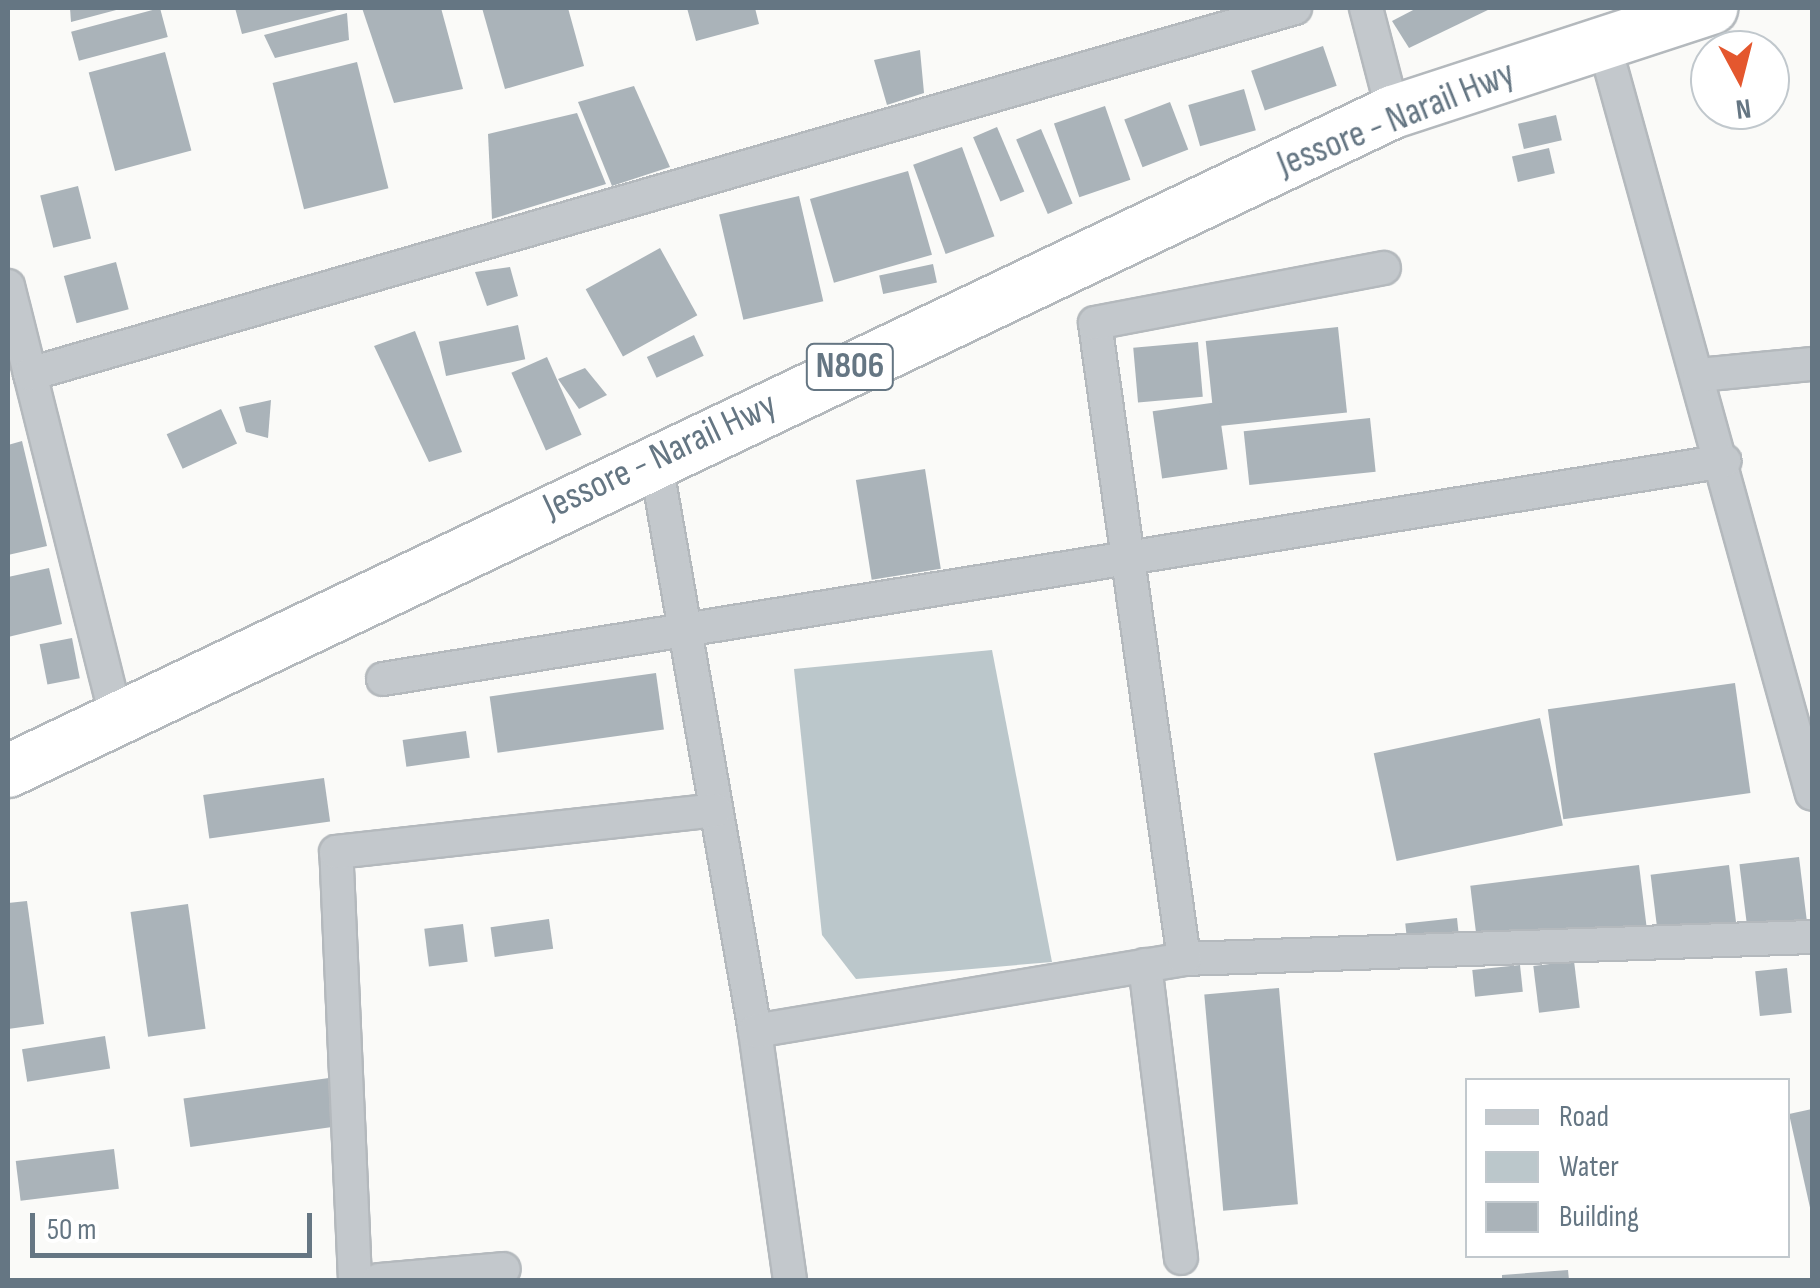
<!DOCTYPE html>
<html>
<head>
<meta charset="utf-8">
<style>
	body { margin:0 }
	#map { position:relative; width:1820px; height:1288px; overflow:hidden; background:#fafaf8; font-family:"Sofia Sans Condensed",sans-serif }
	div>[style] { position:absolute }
	.water>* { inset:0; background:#bbc7cb }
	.building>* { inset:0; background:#aab3b9; transform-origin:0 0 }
	.roads { filter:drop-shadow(2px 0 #b4b9bd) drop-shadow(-2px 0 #b4b9bd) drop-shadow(0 2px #b4b9bd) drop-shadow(0 -2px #b4b9bd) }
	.minor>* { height:32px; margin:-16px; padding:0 16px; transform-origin:16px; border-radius:16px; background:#c3c8cc }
	.trunk>* { height:52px; margin:-26px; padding:0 26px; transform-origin:26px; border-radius:26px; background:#fff }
	span { translate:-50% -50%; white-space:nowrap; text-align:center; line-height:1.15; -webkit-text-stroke:10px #fff; paint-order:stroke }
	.shield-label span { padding:2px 8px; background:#fff; border:2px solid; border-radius:8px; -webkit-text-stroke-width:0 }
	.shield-label { font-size:35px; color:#657683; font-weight:700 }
	.street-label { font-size:38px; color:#657683 }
	.frame { position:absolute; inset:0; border:10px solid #657683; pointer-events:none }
	.legend { position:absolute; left:1465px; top:1078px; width:325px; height:180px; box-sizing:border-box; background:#fff; border:2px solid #c1c8cd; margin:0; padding:12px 18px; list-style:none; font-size:30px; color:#657683 }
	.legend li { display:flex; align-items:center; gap:20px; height:50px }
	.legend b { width:50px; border:2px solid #c1c8cd }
	.north { position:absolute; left:1690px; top:30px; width:100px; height:100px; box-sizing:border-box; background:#fff; border:2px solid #c1c8cd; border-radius:50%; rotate:173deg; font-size:28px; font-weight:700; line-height:40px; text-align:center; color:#657683 }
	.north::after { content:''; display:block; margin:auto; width:35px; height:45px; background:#e4572e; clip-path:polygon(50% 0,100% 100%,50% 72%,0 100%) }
	.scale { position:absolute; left:30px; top:1213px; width:282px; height:45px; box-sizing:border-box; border:5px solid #657683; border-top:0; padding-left:12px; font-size:30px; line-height:35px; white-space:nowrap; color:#657683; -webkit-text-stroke:8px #fff; paint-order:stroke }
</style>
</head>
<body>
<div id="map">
	<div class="water">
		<div style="clip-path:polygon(992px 650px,1052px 962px,856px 979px,822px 935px,794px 669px)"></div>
	</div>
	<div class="building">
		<div style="clip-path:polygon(70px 8px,120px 8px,120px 9px,71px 22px)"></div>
		<div style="left:160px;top:8px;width:30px;height:92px;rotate:75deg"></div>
		<div style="clip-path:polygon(235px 8px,341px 8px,341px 9px,242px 34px)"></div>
		<div style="clip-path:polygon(362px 8px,441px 8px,463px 89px,394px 103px)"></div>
		<div style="clip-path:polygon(482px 8px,568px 8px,584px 66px,505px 89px)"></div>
		<div style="clip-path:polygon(687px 8px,755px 8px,759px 24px,696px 41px)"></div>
		<div style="clip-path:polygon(1417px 8px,1492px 8px,1409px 48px,1392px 21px)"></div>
		<div style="clip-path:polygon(347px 13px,349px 40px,275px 58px,264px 35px)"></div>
		<div style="left:1323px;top:46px;width:42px;height:76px;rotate:71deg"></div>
		<div style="clip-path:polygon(920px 50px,924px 93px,887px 105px,874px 60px)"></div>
		<div style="left:165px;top:52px;width:102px;height:79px;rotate:75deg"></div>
		<div style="left:357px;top:62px;width:130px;height:87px;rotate:76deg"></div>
		<div style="clip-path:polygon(634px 86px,670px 167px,612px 186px,578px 102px)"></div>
		<div style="left:1244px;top:89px;width:43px;height:58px;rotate:74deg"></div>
		<div style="left:1170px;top:102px;width:51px;height:49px;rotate:69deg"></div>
		<div style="left:1105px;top:106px;width:78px;height:54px;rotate:71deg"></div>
		<div style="clip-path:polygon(577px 113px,606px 184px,492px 219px,488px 134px)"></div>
		<div style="left:1556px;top:115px;width:26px;height:39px;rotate:77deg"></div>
		<div style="left:997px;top:127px;width:70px;height:26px;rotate:67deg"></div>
		<div style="left:1041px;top:129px;width:81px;height:27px;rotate:67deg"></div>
		<div style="left:962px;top:147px;width:95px;height:52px;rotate:70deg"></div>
		<div style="left:1549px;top:148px;width:26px;height:38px;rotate:77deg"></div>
		<div style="left:908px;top:171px;width:87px;height:102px;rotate:74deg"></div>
		<div style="left:78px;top:186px;width:54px;height:39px;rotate:76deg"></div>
		<div style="left:799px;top:196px;width:108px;height:82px;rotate:77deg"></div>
		<div style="left:660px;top:248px;width:77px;height:85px;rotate:61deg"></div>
		<div style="left:116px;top:262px;width:49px;height:54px;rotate:75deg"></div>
		<div style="left:933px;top:264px;width:19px;height:55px;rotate:78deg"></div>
		<div style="clip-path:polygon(510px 267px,518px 296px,487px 306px,475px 272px)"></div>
		<div style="left:518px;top:325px;width:35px;height:81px;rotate:78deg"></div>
		<div style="left:1338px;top:327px;width:86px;height:133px;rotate:84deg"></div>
		<div style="clip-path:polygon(415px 331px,462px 452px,429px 462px,374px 346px)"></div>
		<div style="left:694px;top:335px;width:23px;height:52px;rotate:65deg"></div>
		<div style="left:1198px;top:342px;width:55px;height:65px;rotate:85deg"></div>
		<div style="left:547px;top:357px;width:85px;height:39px;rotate:66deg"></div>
		<div style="clip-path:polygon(585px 368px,607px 395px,579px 409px,558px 379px)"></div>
		<div style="clip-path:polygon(271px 400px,268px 438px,246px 432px,239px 407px)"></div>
		<div style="left:1218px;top:402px;width:68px;height:66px;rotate:82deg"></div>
		<div style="left:221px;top:409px;width:38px;height:60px;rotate:65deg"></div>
		<div style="left:1370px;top:418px;width:54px;height:127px;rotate:84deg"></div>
		<div style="clip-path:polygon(22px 441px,47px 546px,8px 555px,8px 445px)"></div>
		<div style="left:925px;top:469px;width:101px;height:70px;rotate:81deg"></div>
		<div style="clip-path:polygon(49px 568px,62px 624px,8px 637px,8px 577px)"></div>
		<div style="left:72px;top:638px;width:41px;height:33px;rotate:79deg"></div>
		<div style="left:656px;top:673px;width:57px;height:168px;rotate:82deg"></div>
		<div style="left:1735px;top:683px;width:111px;height:189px;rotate:82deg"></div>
		<div style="left:1540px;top:718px;width:110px;height:170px;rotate:78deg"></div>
		<div style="left:466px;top:731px;width:27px;height:64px;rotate:82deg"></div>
		<div style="left:324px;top:778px;width:44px;height:122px;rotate:82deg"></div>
		<div style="left:1799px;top:857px;width:69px;height:60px;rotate:83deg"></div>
		<div style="left:1639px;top:865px;width:71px;height:170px;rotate:83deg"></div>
		<div style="left:1729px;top:865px;width:61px;height:79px;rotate:83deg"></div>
		<div style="clip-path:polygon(27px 901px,44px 1024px,8px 1029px,8px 903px)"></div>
		<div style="left:188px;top:904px;width:126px;height:58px;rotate:82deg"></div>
		<div style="left:1457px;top:918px;width:38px;height:52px;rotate:84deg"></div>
		<div style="left:549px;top:919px;width:30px;height:59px;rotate:82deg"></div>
		<div style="left:463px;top:924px;width:38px;height:39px;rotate:83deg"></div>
		<div style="left:1574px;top:961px;width:47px;height:41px;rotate:83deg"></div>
		<div style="left:1520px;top:965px;width:27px;height:48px;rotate:84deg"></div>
		<div style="left:1787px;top:968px;width:45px;height:32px;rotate:84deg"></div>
		<div style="left:1279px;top:988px;width:217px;height:75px;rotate:85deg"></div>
		<div style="left:105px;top:1036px;width:33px;height:84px;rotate:81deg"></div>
		<div style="left:336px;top:1077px;width:49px;height:154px;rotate:82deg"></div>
		<div style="clip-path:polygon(1812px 1109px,1812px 1212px,1811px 1212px,1789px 1114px)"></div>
		<div style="left:114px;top:1149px;width:40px;height:99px;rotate:83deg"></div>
		<div style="clip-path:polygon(1568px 1270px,1569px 1280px,1502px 1280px,1502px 1275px)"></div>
	</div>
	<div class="roads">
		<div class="minor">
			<div style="left:1366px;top:8px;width:107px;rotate:75.4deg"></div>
			<div style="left:1603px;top:40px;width:782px;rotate:74.51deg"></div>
			<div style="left:8px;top:286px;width:444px;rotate:75.9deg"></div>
			<div style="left:30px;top:374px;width:1317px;rotate:-16.14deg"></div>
			<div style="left:1699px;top:375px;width:114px;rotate:-5.6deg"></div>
			<div style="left:655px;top:458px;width:582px;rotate:80.1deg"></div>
			<div style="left:755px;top:1031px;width:251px;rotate:82deg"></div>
			<div style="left:383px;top:679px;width:1359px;rotate:-9.23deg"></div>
			<div style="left:1184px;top:959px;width:628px;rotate:-2.01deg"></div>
			<div style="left:1145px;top:965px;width:295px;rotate:83deg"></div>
			<div style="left:755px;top:1031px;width:435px;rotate:-9.5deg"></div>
			<div style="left:1184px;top:959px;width:642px;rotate:-97.97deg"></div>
			<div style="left:1095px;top:323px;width:294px;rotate:-10.8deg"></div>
			<div style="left:355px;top:1280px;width:428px;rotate:-92.5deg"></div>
			<div style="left:336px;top:852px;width:382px;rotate:-6.3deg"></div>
			<div style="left:379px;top:1280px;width:125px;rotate:-5deg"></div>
		</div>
		<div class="trunk">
			<div style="left:8px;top:771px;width:1534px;rotate:-25.45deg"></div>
			<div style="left:1393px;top:112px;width:335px;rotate:-18.1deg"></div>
		</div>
	</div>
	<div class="shield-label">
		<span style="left:850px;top:367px">N806</span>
	</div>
	<div class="street-label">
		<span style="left:1396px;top:119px;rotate:-22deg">Jessore - Narail Hwy</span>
		<span style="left:660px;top:456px;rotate:-25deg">Jessore - Narail Hwy</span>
	</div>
	<div class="frame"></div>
	<ul class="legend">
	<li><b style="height:12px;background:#c3c8cc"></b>Road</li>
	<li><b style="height:28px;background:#bbc7cb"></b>Water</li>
	<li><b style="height:28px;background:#aab3b9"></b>Building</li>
	</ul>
	<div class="north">N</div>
	<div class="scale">50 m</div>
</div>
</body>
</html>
